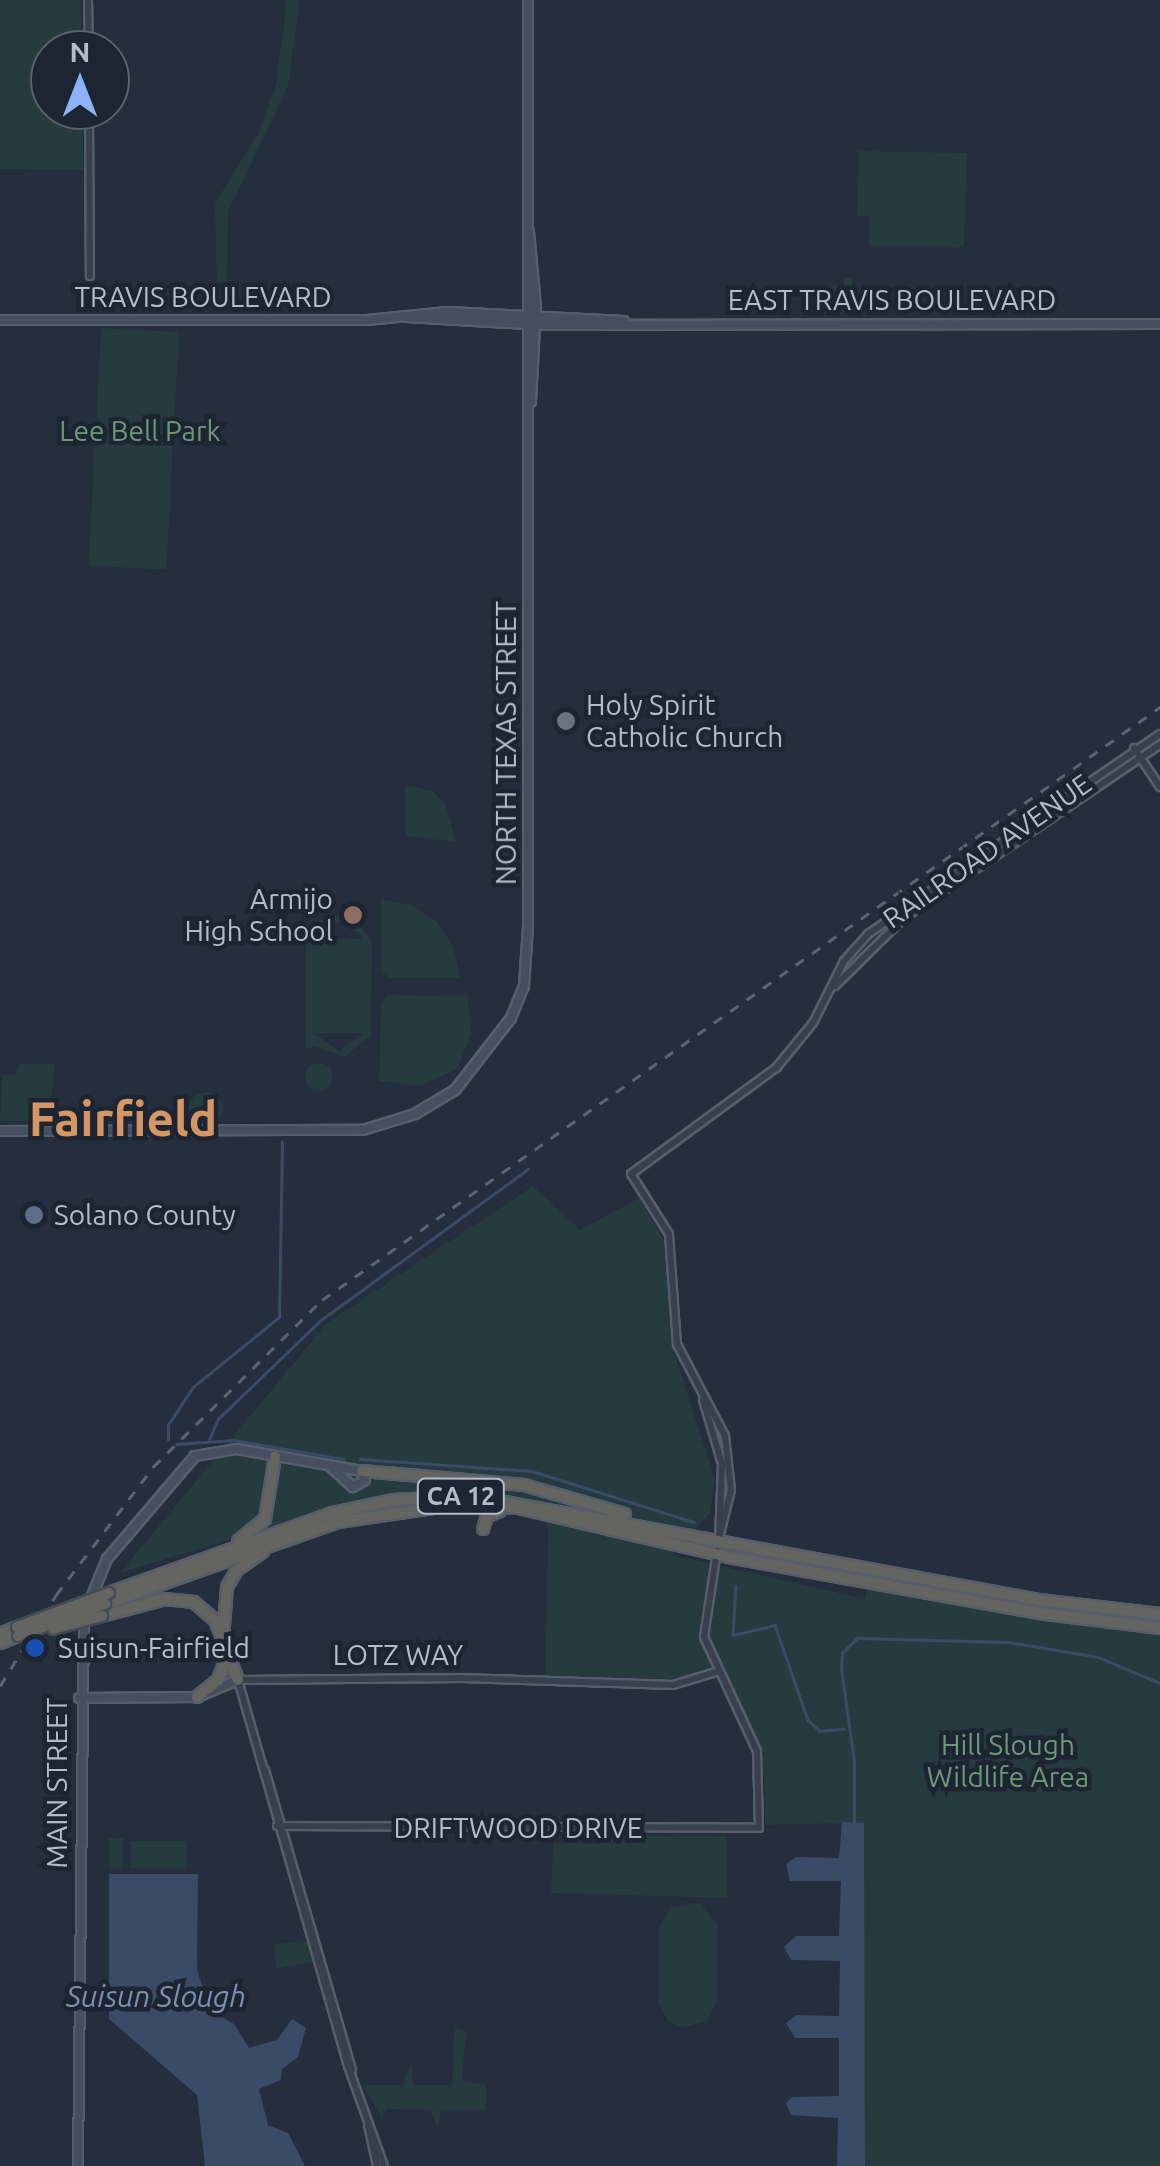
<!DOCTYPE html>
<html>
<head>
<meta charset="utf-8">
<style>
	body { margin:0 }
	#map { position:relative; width:1160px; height:2166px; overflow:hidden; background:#242e3d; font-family:Ubuntu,sans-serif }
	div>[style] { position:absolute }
	.green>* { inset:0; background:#263b3e; transform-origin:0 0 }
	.round { border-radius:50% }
	.water>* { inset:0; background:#394b66 }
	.stream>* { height:2.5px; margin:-1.25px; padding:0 1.25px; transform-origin:1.25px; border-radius:1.25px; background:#394b66 }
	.roads { filter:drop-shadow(2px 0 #565e6b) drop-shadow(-2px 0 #565e6b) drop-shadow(0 2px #565e6b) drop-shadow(0 -2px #565e6b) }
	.tertiary>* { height:6px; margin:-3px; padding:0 3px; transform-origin:3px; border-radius:3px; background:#38404d }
	.secondary>* { height:8px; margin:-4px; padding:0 4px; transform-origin:4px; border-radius:4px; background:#464f60 }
	.trunk>* { height:10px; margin:-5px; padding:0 5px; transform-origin:5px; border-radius:5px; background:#646461 }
	.rail>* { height:2.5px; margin-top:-1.25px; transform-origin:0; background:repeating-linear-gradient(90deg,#5a6474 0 10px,transparent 0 20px) }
	.bridges { filter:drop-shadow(2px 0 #434b58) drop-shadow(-2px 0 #434b58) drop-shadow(0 2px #434b58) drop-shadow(0 -2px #434b58) }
	.trunk-bridge>* { height:10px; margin:-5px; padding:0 5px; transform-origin:5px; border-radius:5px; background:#646461 }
	.dots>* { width:28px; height:28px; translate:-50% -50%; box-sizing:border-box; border:5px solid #1d2532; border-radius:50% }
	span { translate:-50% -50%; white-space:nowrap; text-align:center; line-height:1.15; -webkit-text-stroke:9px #1d2532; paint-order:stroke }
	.shield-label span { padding:2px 8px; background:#1d2532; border:2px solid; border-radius:8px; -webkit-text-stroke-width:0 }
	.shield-label { font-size:25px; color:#b4bbc9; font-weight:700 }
	.street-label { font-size:28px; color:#b4bbc9 }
	.park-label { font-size:28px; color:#6b9977 }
	.poi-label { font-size:28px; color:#b4bbc9 }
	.left { translate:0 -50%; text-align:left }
	.right { translate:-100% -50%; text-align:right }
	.water-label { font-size:30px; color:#7c91b0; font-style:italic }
	.town-label { font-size:48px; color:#d49664; font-weight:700 }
	.north { position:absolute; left:30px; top:30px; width:100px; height:100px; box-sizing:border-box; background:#1d2532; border:2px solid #59616e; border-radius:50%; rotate:0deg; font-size:28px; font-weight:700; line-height:40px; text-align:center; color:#b4bbc9 }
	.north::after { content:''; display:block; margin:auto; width:35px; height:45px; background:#8bb2f7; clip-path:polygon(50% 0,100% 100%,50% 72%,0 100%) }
</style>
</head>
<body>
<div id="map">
	<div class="green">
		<div style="clip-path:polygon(0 0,81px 0,82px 50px,50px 50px,50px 110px,83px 110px,83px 170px,0 169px)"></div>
		<div style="clip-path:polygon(287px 0,300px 0,288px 86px,228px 212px,227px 298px,217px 300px,215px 203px,260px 130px,276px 84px)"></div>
		<div style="clip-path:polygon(859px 151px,967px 153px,964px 247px,870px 246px,870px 216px,857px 216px)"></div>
		<div style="clip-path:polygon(844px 278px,852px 278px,852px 301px,828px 301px,833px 284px,844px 291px)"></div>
		<div style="left:101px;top:328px;width:78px;height:238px;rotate:3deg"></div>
		<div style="clip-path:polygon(405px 785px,432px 791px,445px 803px,456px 842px,406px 836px)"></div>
		<div style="clip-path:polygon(381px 899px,411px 905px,437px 922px,454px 948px,460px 978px,388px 978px,381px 970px)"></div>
		<div style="clip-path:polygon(evenodd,329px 915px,354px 917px,372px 942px,371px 1035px,345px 1057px,314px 1046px,306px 1050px,306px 922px,314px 925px,329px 915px,347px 922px,364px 939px,314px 938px,327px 923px,347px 922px,329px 915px,314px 1033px,364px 1033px,339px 1051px,314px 1033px)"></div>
		<div style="clip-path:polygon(388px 995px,468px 996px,471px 1035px,457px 1069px,420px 1086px,379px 1081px,381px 1003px)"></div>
		<div class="round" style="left:305px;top:1063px;width:28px;height:28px"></div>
		<div style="clip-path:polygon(19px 1064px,55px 1064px,51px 1102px,61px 1121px,0 1121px,2px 1075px,15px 1075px)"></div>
		<div class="round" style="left:189px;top:1092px;width:34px;height:34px"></div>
		<div style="clip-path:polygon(533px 1186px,580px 1230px,639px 1198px,670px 1251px,674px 1352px,715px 1480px,710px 1513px,672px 1555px,865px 1599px,868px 1583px,1160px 1628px,1160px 2166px,851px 2166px,849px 1823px,765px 1825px,764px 1774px,717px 1678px,679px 1689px,545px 1682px,548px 1530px,539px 1501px,327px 1510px,120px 1573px,327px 1323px)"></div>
		<div style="clip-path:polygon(601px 1835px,727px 1836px,727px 1898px,551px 1893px,553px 1843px,600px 1844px)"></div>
		<div style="left:109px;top:1838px;width:14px;height:30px"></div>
		<div style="left:131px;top:1841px;width:56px;height:27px"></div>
		<div style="clip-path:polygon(699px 1903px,717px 1923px,717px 2001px,708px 2020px,683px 2028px,667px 2020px,659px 2004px,659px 1927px,671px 1907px)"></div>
		<div style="clip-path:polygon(308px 1941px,313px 1962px,276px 1969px,274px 1944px)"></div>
		<div style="clip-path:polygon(455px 2028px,466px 2031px,462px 2081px,486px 2085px,486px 2110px,441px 2110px,438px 2129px,431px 2110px,386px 2109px,382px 2118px,363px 2085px,403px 2085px,411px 2064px,414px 2085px,452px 2085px)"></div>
	</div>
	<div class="water">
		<div style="clip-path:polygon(842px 1822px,864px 1823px,865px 2166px,837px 2166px,838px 2118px,791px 2115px,786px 2103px,792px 2097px,839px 2096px,839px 2038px,795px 2038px,786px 2023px,796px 2015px,839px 2016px,840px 1961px,791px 1960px,784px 1947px,796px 1936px,839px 1936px,841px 1881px,790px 1881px,786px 1864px,796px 1857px,839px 1858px)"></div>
		<div style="clip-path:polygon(109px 1874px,198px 1874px,197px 1970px,211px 2011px,234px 2024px,249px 2048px,277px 2040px,292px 2019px,306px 2028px,298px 2057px,282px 2069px,281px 2080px,259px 2089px,268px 2125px,288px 2133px,305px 2166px,205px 2166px,197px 2095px,109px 2019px)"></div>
	</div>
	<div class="stream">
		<div style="left:168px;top:1440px;width:15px;rotate:-90deg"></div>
		<div style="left:168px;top:1425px;width:45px;rotate:-56.7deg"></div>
		<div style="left:193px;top:1387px;width:111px;rotate:-39.1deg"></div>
		<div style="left:279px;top:1317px;width:175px;rotate:-89deg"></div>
		<div style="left:209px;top:1440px;width:23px;rotate:-67deg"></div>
		<div style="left:218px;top:1419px;width:143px;rotate:-43.9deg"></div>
		<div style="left:321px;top:1320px;width:256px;rotate:-36.1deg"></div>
		<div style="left:176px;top:1444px;width:57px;rotate:-4deg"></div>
		<div style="left:233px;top:1440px;width:113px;rotate:9.7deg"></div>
		<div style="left:360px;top:1459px;width:172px;rotate:4deg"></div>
		<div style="left:532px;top:1471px;width:170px;rotate:17.5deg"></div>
		<div style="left:736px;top:1586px;width:49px;rotate:93.5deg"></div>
		<div style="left:733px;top:1635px;width:43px;rotate:-13.4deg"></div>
		<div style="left:775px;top:1625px;width:101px;rotate:70.8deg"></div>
		<div style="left:808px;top:1720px;width:16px;rotate:43deg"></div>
		<div style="left:820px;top:1731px;width:24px;rotate:-5deg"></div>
		<div style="left:854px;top:1823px;width:61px;rotate:-90deg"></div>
		<div style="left:854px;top:1762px;width:95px;rotate:-97.9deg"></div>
		<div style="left:841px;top:1668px;width:15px;rotate:-86deg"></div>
		<div style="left:842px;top:1653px;width:21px;rotate:-45deg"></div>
		<div style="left:857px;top:1638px;width:152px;rotate:1.5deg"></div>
		<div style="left:1009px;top:1642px;width:90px;rotate:9.6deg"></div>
		<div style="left:1098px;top:1657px;width:67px;rotate:22.8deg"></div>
	</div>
	<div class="roads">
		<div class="tertiary">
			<div style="left:88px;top:0;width:50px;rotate:88.9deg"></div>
			<div style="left:89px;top:110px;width:166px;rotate:89.7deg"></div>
			<div style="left:1134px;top:748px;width:47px;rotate:56.3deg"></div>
			<div style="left:835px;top:986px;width:97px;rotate:-44.6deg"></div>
			<div style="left:904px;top:918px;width:309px;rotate:-34.1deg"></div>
			<div style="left:703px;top:1400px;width:67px;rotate:73.5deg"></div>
			<div style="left:722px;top:1464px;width:74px;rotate:92.3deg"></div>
			<div style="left:719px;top:1538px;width:49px;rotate:-76deg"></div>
			<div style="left:731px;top:1490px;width:54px;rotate:-96.3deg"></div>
			<div style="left:725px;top:1436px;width:104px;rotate:-117.6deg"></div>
			<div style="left:677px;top:1344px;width:110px;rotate:-94.2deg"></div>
			<div style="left:669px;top:1234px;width:71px;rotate:-122.3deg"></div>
			<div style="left:631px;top:1174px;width:180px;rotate:-36.2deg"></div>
			<div style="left:776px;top:1068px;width:58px;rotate:-50.6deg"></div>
			<div style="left:813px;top:1023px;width:69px;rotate:-63.4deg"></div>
			<div style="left:844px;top:961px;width:36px;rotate:-48deg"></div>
			<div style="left:868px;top:934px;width:354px;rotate:-34.4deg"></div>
			<div style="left:265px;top:1770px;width:312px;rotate:73.8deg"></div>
			<div style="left:277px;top:1826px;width:482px;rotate:0.2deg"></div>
			<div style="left:759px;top:1828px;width:77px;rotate:-91.5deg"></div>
			<div style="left:757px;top:1751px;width:126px;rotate:-114.9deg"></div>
			<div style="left:704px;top:1637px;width:87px;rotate:-81.4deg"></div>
			<div style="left:368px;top:2125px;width:42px;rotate:77.6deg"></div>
			<div style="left:384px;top:2166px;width:106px;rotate:-109.8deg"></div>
			<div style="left:348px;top:2066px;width:401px;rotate:-105.9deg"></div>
			<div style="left:238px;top:1680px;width:224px;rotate:-0.5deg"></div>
			<div style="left:462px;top:1678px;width:211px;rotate:1.9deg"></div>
			<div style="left:673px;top:1685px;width:48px;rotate:-16.9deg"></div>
		</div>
		<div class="secondary">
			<div style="left:529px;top:231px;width:76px;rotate:84.7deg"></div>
			<div style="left:536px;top:307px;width:95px;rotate:93deg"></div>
			<div style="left:406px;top:317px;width:139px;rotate:3.3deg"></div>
			<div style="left:545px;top:325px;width:615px;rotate:-0.09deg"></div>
			<div style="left:0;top:320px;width:367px"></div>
			<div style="left:367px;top:320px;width:81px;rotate:-5.6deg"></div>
			<div style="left:448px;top:312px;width:176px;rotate:2.9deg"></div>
			<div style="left:0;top:1131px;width:363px;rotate:-0.2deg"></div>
			<div style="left:363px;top:1130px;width:54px;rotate:-17.1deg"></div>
			<div style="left:415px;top:1114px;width:47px;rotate:-31deg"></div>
			<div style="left:455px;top:1090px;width:91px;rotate:-52.1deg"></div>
			<div style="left:511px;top:1018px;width:35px;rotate:-68deg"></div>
			<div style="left:524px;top:986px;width:61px;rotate:-86.2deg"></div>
			<div style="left:528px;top:925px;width:925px;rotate:-90deg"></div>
			<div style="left:89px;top:1603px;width:48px;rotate:-67.8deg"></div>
			<div style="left:107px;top:1559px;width:135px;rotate:-49.5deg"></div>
			<div style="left:195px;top:1456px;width:43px;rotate:-9.5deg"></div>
			<div style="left:237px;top:1449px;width:127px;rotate:10deg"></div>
			<div style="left:362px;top:1471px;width:9px;rotate:72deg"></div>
			<div style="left:365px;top:1480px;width:14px;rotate:150deg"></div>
			<div style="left:353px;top:1487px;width:30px;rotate:-138deg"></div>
			<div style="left:79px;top:1698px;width:118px;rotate:-0.5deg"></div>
			<div style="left:197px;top:1697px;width:44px;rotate:-22.5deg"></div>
			<div style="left:78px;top:2166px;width:545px;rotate:-89.37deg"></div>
		</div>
		<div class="trunk">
			<div style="left:362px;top:1471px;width:163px;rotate:4.9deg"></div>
			<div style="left:524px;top:1485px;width:105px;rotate:16deg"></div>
			<div style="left:483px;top:1529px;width:14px;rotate:-73deg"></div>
			<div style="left:487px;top:1516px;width:14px;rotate:-21deg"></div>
			<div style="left:238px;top:1541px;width:35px;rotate:-39deg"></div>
			<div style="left:265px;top:1519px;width:63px;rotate:-80.8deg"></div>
			<div style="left:109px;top:1593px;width:238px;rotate:-19.7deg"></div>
			<div style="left:333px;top:1513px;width:61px;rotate:-12.2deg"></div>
			<div style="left:393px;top:1500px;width:79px;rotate:-2.9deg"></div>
			<div style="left:472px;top:1496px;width:576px;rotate:10.39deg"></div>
			<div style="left:1039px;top:1600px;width:122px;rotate:6.6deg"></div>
			<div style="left:105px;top:1604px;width:247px;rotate:-19.4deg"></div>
			<div style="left:338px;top:1522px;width:124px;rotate:-8.3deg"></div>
			<div style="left:461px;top:1504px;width:57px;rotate:4deg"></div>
			<div style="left:518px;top:1508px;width:216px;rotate:13.1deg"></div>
			<div style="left:728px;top:1557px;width:315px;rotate:10.2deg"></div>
			<div style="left:1038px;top:1613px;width:123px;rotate:7deg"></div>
			<div style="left:102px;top:1616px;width:65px;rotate:-15.1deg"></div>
			<div style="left:165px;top:1599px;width:29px;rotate:6deg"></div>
			<div style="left:194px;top:1602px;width:28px;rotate:41deg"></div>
			<div style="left:215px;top:1620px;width:64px;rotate:69deg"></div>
			<div style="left:0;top:1634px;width:18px;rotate:-22deg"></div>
			<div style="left:223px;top:1638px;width:51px;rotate:-85.5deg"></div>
			<div style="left:227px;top:1587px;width:20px;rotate:-60deg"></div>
			<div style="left:237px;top:1570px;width:32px;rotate:-35deg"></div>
			<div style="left:0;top:1643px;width:19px;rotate:-21deg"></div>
			<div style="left:197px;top:1697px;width:27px;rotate:-39deg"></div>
			<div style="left:218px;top:1680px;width:25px;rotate:-69deg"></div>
		</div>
	</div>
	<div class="rail">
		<div style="left:0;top:1686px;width:107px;rotate:-58.4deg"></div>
		<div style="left:56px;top:1595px;width:161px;rotate:-52.8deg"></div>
		<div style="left:153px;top:1467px;width:238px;rotate:-44.7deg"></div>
		<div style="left:322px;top:1300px;width:1027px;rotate:-35.28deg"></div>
	</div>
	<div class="bridges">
		<div class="trunk-bridge">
			<div style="left:17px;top:1627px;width:98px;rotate:-20.3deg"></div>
			<div style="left:53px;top:1629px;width:51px;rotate:-14.9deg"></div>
			<div style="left:18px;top:1636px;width:93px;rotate:-20.2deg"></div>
		</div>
	</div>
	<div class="dots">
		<div style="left:566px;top:721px;background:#6b7280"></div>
		<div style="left:353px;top:915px;background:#8d6e63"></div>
		<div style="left:34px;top:1215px;background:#5c6f8a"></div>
		<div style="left:35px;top:1648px;background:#1a4fb4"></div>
	</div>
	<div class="shield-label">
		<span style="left:461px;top:1496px">CA 12</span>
	</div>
	<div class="street-label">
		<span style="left:203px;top:297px">TRAVIS BOULEVARD</span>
		<span style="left:892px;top:300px">EAST TRAVIS BOULEVARD</span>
		<span style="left:506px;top:743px;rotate:-90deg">NORTH TEXAS STREET</span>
		<span style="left:987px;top:851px;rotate:-35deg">RAILROAD AVENUE</span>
		<span style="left:398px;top:1655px">LOTZ WAY</span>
		<span style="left:57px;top:1783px;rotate:-90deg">MAIN STREET</span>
		<span style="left:518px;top:1828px">DRIFTWOOD DRIVE</span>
	</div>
	<div class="park-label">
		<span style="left:140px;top:431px">Lee Bell Park</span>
		<span style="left:1008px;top:1761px">Hill Slough<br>Wildlife Area</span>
	</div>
	<div class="poi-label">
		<span class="left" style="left:586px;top:721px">Holy Spirit<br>Catholic Church</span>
		<span class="right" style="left:333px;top:915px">Armijo<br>High School</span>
		<span class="left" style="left:54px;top:1215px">Solano County</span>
		<span class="left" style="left:58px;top:1648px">Suisun-Fairfield</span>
	</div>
	<div class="water-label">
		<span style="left:156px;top:1996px">Suisun Slough</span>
	</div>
	<div class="town-label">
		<span style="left:123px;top:1119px">Fairfield</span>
	</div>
	<div class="north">N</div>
</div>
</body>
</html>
